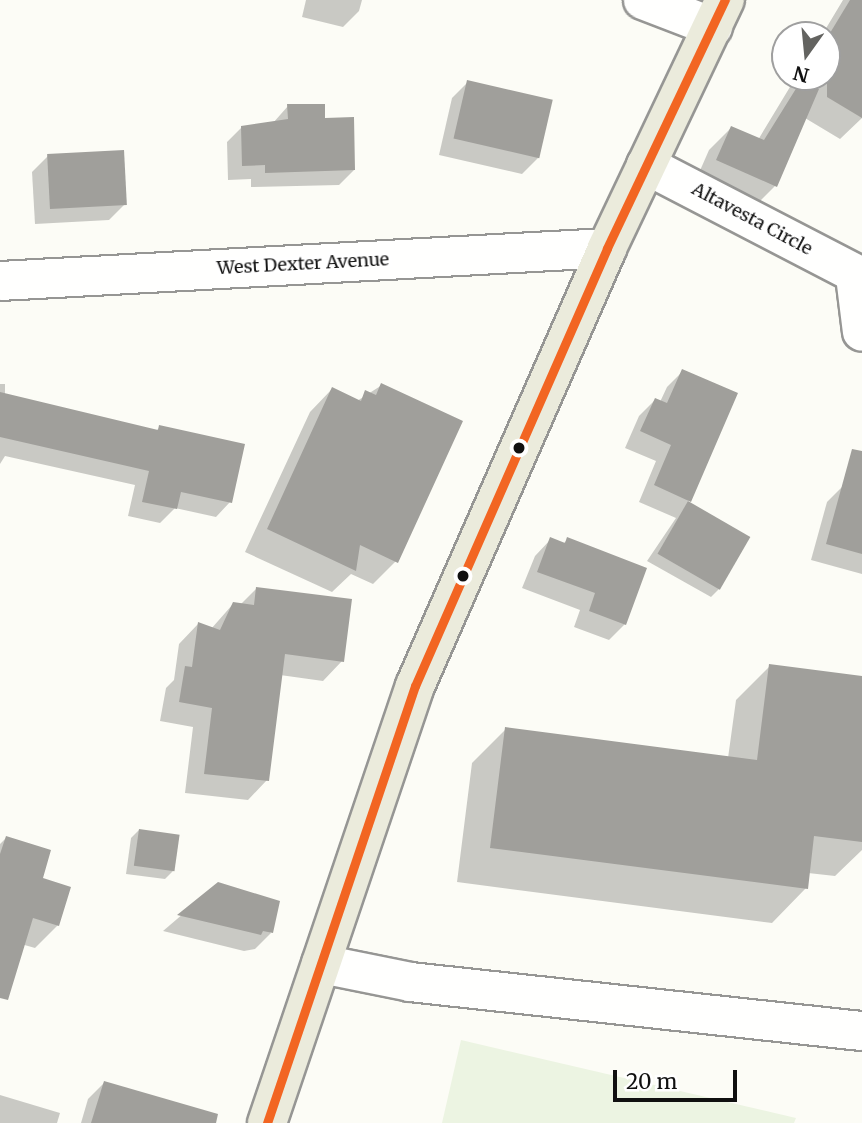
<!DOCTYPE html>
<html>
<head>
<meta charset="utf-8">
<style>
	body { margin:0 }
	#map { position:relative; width:862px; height:1123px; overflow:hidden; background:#fcfcf6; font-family:Merriweather,serif }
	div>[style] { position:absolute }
	.pitch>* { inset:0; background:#ecf4e2 }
	.shadow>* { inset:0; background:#0003 }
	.building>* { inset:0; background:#a09f9b; transform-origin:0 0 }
	.roads { filter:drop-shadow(2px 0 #969694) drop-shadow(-2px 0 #969694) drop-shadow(0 2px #969694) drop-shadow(0 -2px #969694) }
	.minor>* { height:38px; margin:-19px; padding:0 19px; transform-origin:19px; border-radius:19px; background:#fffffe }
	.major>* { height:38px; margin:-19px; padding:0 19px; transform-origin:19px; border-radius:19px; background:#ebebdc }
	.bus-1>* { height:9px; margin:-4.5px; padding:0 4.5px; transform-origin:4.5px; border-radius:4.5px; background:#f26522 }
	.dots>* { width:19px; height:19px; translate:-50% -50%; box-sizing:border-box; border:4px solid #fff; border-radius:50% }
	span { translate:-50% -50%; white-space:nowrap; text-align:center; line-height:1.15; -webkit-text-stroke:7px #fff; paint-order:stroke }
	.street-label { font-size:18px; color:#101010 }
	.north { position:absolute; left:771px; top:21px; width:70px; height:70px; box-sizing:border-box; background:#fff; border:2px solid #9f9f9f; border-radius:50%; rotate:195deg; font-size:19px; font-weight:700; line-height:28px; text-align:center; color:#101010 }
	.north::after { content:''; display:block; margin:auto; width:24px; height:32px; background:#636360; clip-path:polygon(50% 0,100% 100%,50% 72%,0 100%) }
	.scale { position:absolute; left:613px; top:1070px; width:124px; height:32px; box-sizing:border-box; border:4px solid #101010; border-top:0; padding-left:9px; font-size:21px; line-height:24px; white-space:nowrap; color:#101010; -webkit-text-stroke:5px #fff; paint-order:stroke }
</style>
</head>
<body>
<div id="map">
	<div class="pitch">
		<div style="clip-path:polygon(461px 1040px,796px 1118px,794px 1123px,442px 1123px)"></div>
	</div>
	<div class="shadow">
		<div style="clip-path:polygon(306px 0,362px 0,359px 11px,343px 27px,302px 17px)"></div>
		<div style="clip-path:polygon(843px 0,862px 0,862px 118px,840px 139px,805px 118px,775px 186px,753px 208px,695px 182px,709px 150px,731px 128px,758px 140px,796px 77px,827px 77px,827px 35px,822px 35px)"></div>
		<div style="clip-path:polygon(468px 82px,538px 158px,522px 174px,439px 155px,452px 98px)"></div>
		<div style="clip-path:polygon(288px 106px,324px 119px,354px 170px,339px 185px,251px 187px,251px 179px,228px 180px,227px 142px,242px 127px,273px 123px)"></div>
		<div style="clip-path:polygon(48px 156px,125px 204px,109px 220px,35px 224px,32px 172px)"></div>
		<div style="clip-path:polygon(683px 371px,688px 503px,719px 589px,711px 597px,647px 561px,676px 518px,639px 502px,656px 461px,625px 448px,639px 416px,655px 400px,660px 402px,667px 387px)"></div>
		<div style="clip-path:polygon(0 384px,5px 384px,5px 395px,156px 431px,160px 427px,230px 502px,216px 517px,175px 508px,160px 523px,128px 516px,135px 485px,5px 456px,0 464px)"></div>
		<div style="clip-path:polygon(382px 385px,396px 561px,373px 584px,351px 574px,332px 592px,245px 552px,310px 412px,332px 389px,357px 401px)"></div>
		<div style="clip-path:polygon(843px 486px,862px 491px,862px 574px,811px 560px,827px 502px)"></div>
		<div style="clip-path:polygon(551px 539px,563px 544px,567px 540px,625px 624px,609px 640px,574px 627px,580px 610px,522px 588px,535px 556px)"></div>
		<div style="clip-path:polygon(257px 588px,342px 661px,323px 681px,280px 675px,267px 780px,248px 800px,185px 793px,193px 727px,160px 721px,166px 688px,174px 680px,179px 644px,198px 624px,211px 629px,233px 604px,240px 605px)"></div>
		<div style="clip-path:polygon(770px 666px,862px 678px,862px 850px,835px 876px,808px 873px,806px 888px,772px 923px,457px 882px,472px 763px,506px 729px,728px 758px,736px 700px)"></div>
		<div style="clip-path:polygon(139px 830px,173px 871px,165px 879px,126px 874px,131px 838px)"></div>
		<div style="clip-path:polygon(6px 838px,40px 879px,58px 925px,35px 948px,21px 944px,0 992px,0 844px)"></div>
		<div style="clip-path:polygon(218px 884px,271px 933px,255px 949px,244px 951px,163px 931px)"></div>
		<div style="clip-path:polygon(104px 1083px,171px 1123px,81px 1123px,88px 1099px)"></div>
		<div style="clip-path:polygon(0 1095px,60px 1113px,57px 1123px,0 1123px)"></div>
	</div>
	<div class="building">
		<div style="clip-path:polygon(850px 0,862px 0,862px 118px,827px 97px,827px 38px)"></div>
		<div style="clip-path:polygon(802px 79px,819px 89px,777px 187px,716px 160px,731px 126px,764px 140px)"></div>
		<div style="left:467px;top:80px;width:88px;height:60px;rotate:13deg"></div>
		<div style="clip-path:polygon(287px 104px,325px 104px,325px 118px,354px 117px,355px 170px,265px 173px,265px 165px,242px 166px,241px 126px,288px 119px)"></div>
		<div style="left:124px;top:150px;width:55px;height:77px;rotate:87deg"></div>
		<div style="clip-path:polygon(682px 369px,738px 393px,691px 502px,654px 485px,671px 445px,640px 431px,655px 398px,667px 403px)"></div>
		<div style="clip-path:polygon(381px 383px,463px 421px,398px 563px,360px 545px,356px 571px,267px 529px,332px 387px,361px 401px,365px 390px,376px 395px)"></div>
		<div style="clip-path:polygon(0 392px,158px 430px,159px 425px,245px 444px,232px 503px,181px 492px,177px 509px,142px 502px,149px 471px,0 437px)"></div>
		<div style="clip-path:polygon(852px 449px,862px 451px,862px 554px,826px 544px)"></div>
		<div style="left:688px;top:501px;width:72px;height:61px;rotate:30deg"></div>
		<div style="clip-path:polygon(550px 537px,565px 543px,567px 537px,647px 568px,626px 625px,589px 611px,595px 593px,537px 572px)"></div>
		<div style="clip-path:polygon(256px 587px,352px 599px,344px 662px,285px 654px,269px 781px,204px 774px,212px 708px,179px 702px,185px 666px,192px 667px,198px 622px,220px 630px,233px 602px,254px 605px)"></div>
		<div style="clip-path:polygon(769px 664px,862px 676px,862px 842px,814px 836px,808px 889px,490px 848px,505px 727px,757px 760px)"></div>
		<div style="left:139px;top:829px;width:41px;height:37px;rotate:8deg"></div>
		<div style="clip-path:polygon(6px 836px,51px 850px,43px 878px,71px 887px,59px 926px,33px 918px,8px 1000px,0 998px,0 854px)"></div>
		<div style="clip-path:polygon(218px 882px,280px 901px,273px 933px,263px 931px,261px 935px,177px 915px)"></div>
		<div style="clip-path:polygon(104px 1081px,218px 1114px,216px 1123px,91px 1123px)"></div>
	</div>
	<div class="roads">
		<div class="minor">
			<div style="left:643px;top:0;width:75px;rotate:21.1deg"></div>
			<div style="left:646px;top:165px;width:243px;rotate:27.4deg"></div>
			<div style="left:855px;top:276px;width:56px;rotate:82.9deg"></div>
			<div style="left:0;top:281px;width:608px;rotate:-3.11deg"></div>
			<div style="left:321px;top:964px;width:91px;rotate:11.4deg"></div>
			<div style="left:410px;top:982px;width:455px;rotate:6.2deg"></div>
		</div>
		<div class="major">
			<div style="left:267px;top:1123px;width:461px;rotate:-71.3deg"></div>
			<div style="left:415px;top:686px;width:478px;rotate:-66.3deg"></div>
			<div style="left:607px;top:248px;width:275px;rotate:-64.6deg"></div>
		</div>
	</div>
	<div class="bus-1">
		<div style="left:267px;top:1123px;width:461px;rotate:-71.3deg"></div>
		<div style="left:415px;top:686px;width:478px;rotate:-66.3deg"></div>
		<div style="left:607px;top:248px;width:275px;rotate:-64.6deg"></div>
	</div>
	<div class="dots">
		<div style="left:519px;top:448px;background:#101010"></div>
		<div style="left:463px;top:576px;background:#101010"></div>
	</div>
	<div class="street-label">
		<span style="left:752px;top:219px;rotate:28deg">Altavesta Circle</span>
		<span style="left:303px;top:264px;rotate:-3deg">West Dexter Avenue</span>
	</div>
	<div class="north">N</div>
	<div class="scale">20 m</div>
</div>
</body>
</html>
